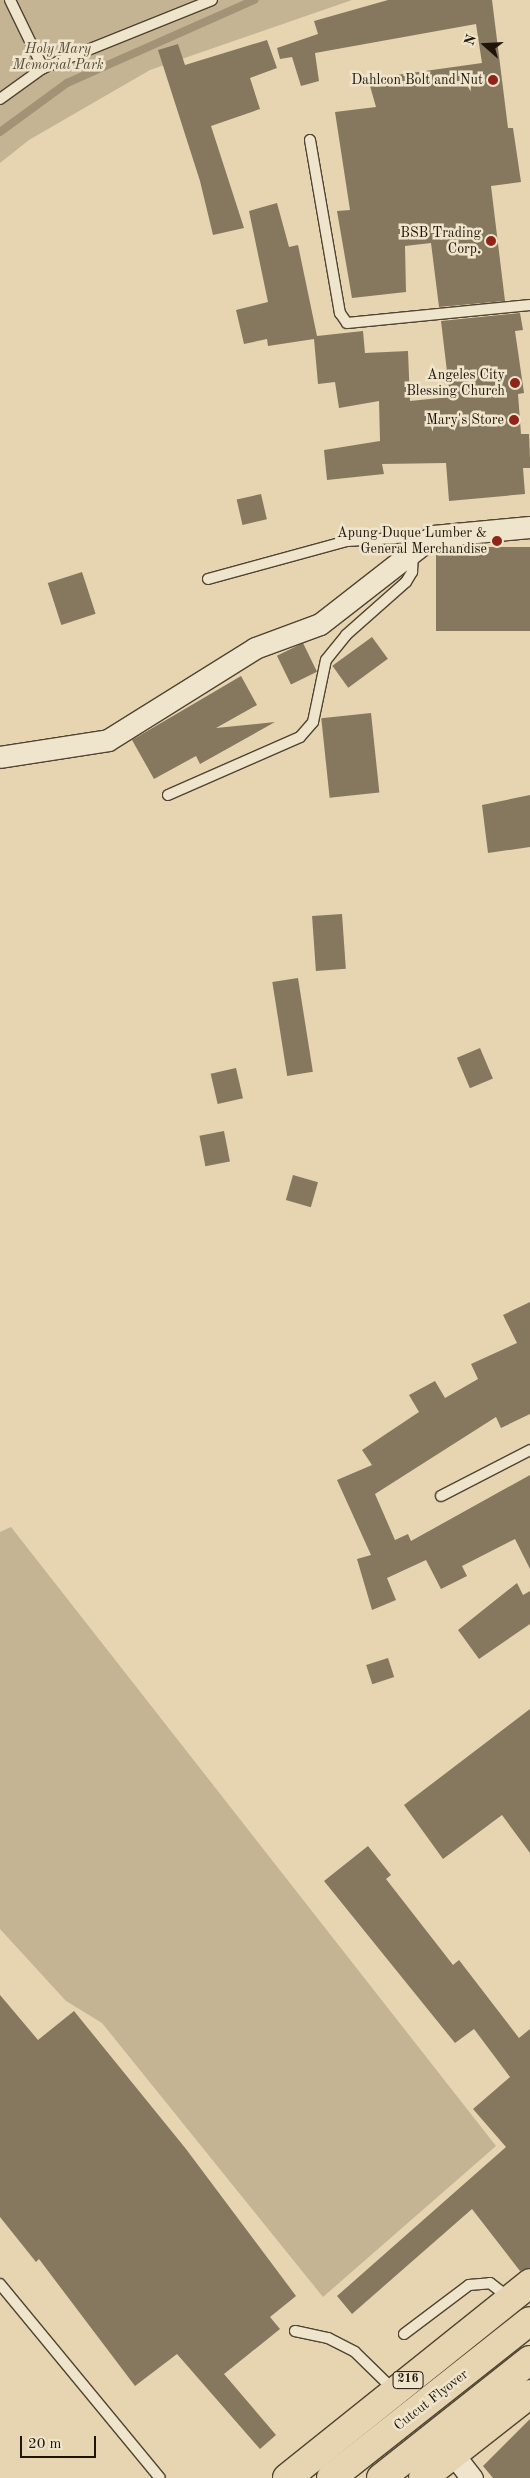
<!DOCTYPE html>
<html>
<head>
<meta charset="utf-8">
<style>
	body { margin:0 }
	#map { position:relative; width:530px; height:2478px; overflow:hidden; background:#e6d5b0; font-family:"Old Standard TT",serif }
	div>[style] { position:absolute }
	.green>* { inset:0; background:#c4b493 }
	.stream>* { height:8px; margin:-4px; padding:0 4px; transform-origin:4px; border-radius:4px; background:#a29377 }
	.building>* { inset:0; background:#86785f; transform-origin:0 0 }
	.roads { filter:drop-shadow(1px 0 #504432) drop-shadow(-1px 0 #504432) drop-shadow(0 1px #504432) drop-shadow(0 -1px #504432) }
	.service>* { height:10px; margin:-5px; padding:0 5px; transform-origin:5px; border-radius:5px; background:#efe4cc }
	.minor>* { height:21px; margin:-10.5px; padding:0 10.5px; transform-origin:10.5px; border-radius:10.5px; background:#efe4cc }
	.primary>* { height:28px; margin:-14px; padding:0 14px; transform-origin:14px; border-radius:14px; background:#e6d5b0 }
	.dots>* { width:14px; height:14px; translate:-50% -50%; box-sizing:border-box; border:2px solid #efe4cc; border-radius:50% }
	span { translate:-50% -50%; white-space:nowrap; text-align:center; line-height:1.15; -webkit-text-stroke:5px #efe4cc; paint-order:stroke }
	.shield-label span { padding:1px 4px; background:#efe4cc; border:1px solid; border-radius:4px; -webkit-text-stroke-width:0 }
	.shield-label { font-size:12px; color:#1e1408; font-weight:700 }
	.park-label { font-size:14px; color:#584c39; font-style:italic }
	.poi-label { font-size:14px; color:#1e1408 }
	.right { translate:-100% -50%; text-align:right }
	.street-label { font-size:14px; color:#1e1408 }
	.north { position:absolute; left:460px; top:20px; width:50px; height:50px; -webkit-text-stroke:4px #efe4cc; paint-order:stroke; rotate:289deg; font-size:14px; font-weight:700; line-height:20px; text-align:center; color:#1e1408 }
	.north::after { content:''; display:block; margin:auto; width:18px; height:22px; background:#1e1408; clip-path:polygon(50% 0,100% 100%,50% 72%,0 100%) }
	.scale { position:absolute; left:20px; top:2436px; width:76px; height:22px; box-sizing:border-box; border:2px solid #1e1408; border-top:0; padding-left:6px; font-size:15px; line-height:18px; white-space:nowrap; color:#1e1408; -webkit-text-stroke:4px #efe4cc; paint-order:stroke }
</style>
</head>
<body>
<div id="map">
	<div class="green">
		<div style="clip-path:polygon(0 0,352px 0,150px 70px,29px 140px,0 163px)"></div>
		<div style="clip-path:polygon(11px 1527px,496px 2146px,323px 2297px,102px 2023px,66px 2001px,0 1929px,0 1532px)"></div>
	</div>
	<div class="stream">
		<div style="left:0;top:132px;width:83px;rotate:-36.2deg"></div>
		<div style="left:67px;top:83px;width:205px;rotate:-23.9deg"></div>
	</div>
	<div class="building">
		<div style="clip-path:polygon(388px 0,492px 0,508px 128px,513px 128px,521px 182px,491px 186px,505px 301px,439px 307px,431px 243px,405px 246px,406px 292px,352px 298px,337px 211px,350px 210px,335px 112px,376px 107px,368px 79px,482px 63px,476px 24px,315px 53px,319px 81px,301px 86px,292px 57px,280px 59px,277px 48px,318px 34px,314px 21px)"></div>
		<div style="clip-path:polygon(267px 40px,277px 68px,250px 78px,260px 109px,211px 126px,244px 228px,213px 235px,200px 181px,158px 50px,178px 44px,185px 65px)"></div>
		<div style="clip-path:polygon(277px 203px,289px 247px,298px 245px,317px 336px,363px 331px,365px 353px,408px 351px,410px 401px,450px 397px,441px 321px,520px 313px,523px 330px,515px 331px,524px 393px,518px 394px,521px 434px,529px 434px,530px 458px,530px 468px,523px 468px,525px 494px,449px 501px,446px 463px,382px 464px,384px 474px,327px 480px,324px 450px,380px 441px,379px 401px,339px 408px,335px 382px,318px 384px,314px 339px,268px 346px,267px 339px,244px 344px,236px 310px,268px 302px,249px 211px)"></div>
		<div style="left:261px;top:494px;width:26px;height:25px;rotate:77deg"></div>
		<div style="left:530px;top:547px;width:84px;height:94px;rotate:90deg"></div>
		<div style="left:82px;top:572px;width:44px;height:36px;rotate:72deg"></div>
		<div style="left:372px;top:637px;width:27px;height:49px;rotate:54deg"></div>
		<div style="left:303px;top:643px;width:32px;height:29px;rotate:64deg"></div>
		<div style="clip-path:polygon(241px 676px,257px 705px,216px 728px,275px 722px,200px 764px,196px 756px,154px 779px,132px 740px)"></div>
		<div style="left:371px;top:713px;width:80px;height:50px;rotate:84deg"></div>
		<div style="clip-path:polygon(530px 795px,530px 847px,488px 853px,482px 805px)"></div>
		<div style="left:342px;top:914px;width:55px;height:30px;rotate:86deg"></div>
		<div style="left:298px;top:978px;width:95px;height:26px;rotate:81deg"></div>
		<div style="left:480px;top:1048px;width:33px;height:25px;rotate:67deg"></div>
		<div style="left:236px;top:1068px;width:31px;height:26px;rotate:77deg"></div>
		<div style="left:224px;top:1131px;width:31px;height:25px;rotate:79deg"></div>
		<div style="left:293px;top:1175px;width:26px;height:26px;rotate:16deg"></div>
		<div style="clip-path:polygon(530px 1302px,530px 1414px,501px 1428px,496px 1417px,375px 1494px,395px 1540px,408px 1534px,411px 1541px,530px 1475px,530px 1569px,515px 1539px,462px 1566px,467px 1576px,441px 1589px,426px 1560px,387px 1578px,396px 1600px,372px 1610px,357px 1559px,371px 1555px,337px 1480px,372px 1465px,362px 1450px,419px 1412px,409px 1395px,435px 1381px,445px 1398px,478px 1379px,471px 1364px,517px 1343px,503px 1315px)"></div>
		<div style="clip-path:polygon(517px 1583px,523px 1595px,530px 1591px,530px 1624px,479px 1659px,458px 1630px)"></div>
		<div style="left:388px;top:1658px;width:20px;height:23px;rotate:72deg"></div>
		<div style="clip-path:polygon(530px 1709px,530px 1853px,502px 1815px,443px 1859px,404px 1805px)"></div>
		<div style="clip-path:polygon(368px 1846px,391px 1875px,386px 1879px,453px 1965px,459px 1960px,519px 2038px,530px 2029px,530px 2268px,520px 2271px,472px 2209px,352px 2314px,337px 2296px,506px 2147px,473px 2109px,510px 2077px,474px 2029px,455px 2043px,324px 1881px)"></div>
		<div style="clip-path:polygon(0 1995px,38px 2040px,74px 2011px,186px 2149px,296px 2296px,270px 2317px,280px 2329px,224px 2374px,276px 2435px,260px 2449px,177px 2354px,135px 2386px,39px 2259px,36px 2262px,0 2217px)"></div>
		<div style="clip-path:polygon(530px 2419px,530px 2478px,493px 2478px,483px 2466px)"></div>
	</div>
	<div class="roads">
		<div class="service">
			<div style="left:10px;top:0;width:76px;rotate:64.1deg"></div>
			<div style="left:0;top:99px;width:53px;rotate:-35.8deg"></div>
			<div style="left:43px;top:68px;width:182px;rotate:-21.9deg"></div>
			<div style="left:310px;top:140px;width:176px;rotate:80.2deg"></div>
			<div style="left:340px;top:313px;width:12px;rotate:55deg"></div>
			<div style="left:347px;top:323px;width:184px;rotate:-5.6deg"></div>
			<div style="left:208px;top:579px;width:144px;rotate:-15.3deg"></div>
			<div style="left:347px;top:541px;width:80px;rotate:-3.6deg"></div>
			<div style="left:168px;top:795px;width:144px;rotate:-23.7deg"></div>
			<div style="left:300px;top:737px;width:20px;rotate:-49deg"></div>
			<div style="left:313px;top:722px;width:63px;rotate:-78.2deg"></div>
			<div style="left:326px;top:660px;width:32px;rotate:-51deg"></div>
			<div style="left:346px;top:635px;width:80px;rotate:-41.5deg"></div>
			<div style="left:406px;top:582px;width:12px;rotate:-59deg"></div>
			<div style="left:412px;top:572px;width:22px;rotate:-87deg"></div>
			<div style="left:441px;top:1496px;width:100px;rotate:-27.3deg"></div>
			<div style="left:0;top:2284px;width:251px;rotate:50.5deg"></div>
			<div style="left:295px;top:2331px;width:34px;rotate:12deg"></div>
			<div style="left:328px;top:2338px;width:30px;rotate:27deg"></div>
			<div style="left:355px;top:2352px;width:54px;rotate:44.3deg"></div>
			<div style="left:404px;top:2334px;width:81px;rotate:-37deg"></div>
			<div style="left:469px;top:2285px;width:21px;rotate:-5deg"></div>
			<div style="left:490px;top:2283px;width:24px;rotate:38deg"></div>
		</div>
		<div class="minor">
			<div style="left:0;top:757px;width:109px;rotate:-8.9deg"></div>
			<div style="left:108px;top:740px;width:173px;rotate:-32deg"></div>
			<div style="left:255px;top:648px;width:69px;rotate:-20.3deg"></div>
			<div style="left:320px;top:624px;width:143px;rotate:-37.9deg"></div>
			<div style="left:433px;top:536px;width:97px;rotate:-5.3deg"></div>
			<div style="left:453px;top:2454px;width:31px;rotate:52deg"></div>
		</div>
		<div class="primary">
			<div style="left:287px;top:2478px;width:312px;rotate:-38.7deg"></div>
			<div style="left:331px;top:2478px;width:253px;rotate:-38.3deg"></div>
			<div style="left:381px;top:2478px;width:190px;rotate:-38.4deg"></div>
			<div style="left:423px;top:2478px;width:136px;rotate:-38.1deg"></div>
		</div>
	</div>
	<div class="dots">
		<div style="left:493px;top:80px;background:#8f2418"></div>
		<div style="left:491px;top:241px;background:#8f2418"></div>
		<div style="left:515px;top:383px;background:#8f2418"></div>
		<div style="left:514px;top:420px;background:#8f2418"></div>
		<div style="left:497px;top:541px;background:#8f2418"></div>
	</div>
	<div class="shield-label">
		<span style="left:408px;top:2380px">216</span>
	</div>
	<div class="park-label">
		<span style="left:58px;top:57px">Holy Mary<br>Memorial Park</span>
	</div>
	<div class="poi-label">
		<span class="right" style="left:483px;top:80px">Dahlcon Bolt and Nut</span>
		<span class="right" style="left:481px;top:241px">BSB Trading<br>Corp.</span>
		<span class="right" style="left:505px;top:383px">Angeles City<br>Blessing Church</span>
		<span class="right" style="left:504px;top:420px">Mary's Store</span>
		<span class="right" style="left:487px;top:541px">Apung Duque Lumber &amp;<br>General Merchandise</span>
	</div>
	<div class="street-label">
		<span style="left:431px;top:2400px;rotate:-38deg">Cutcut Flyover</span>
	</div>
	<div class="north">N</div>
	<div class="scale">20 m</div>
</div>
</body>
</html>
